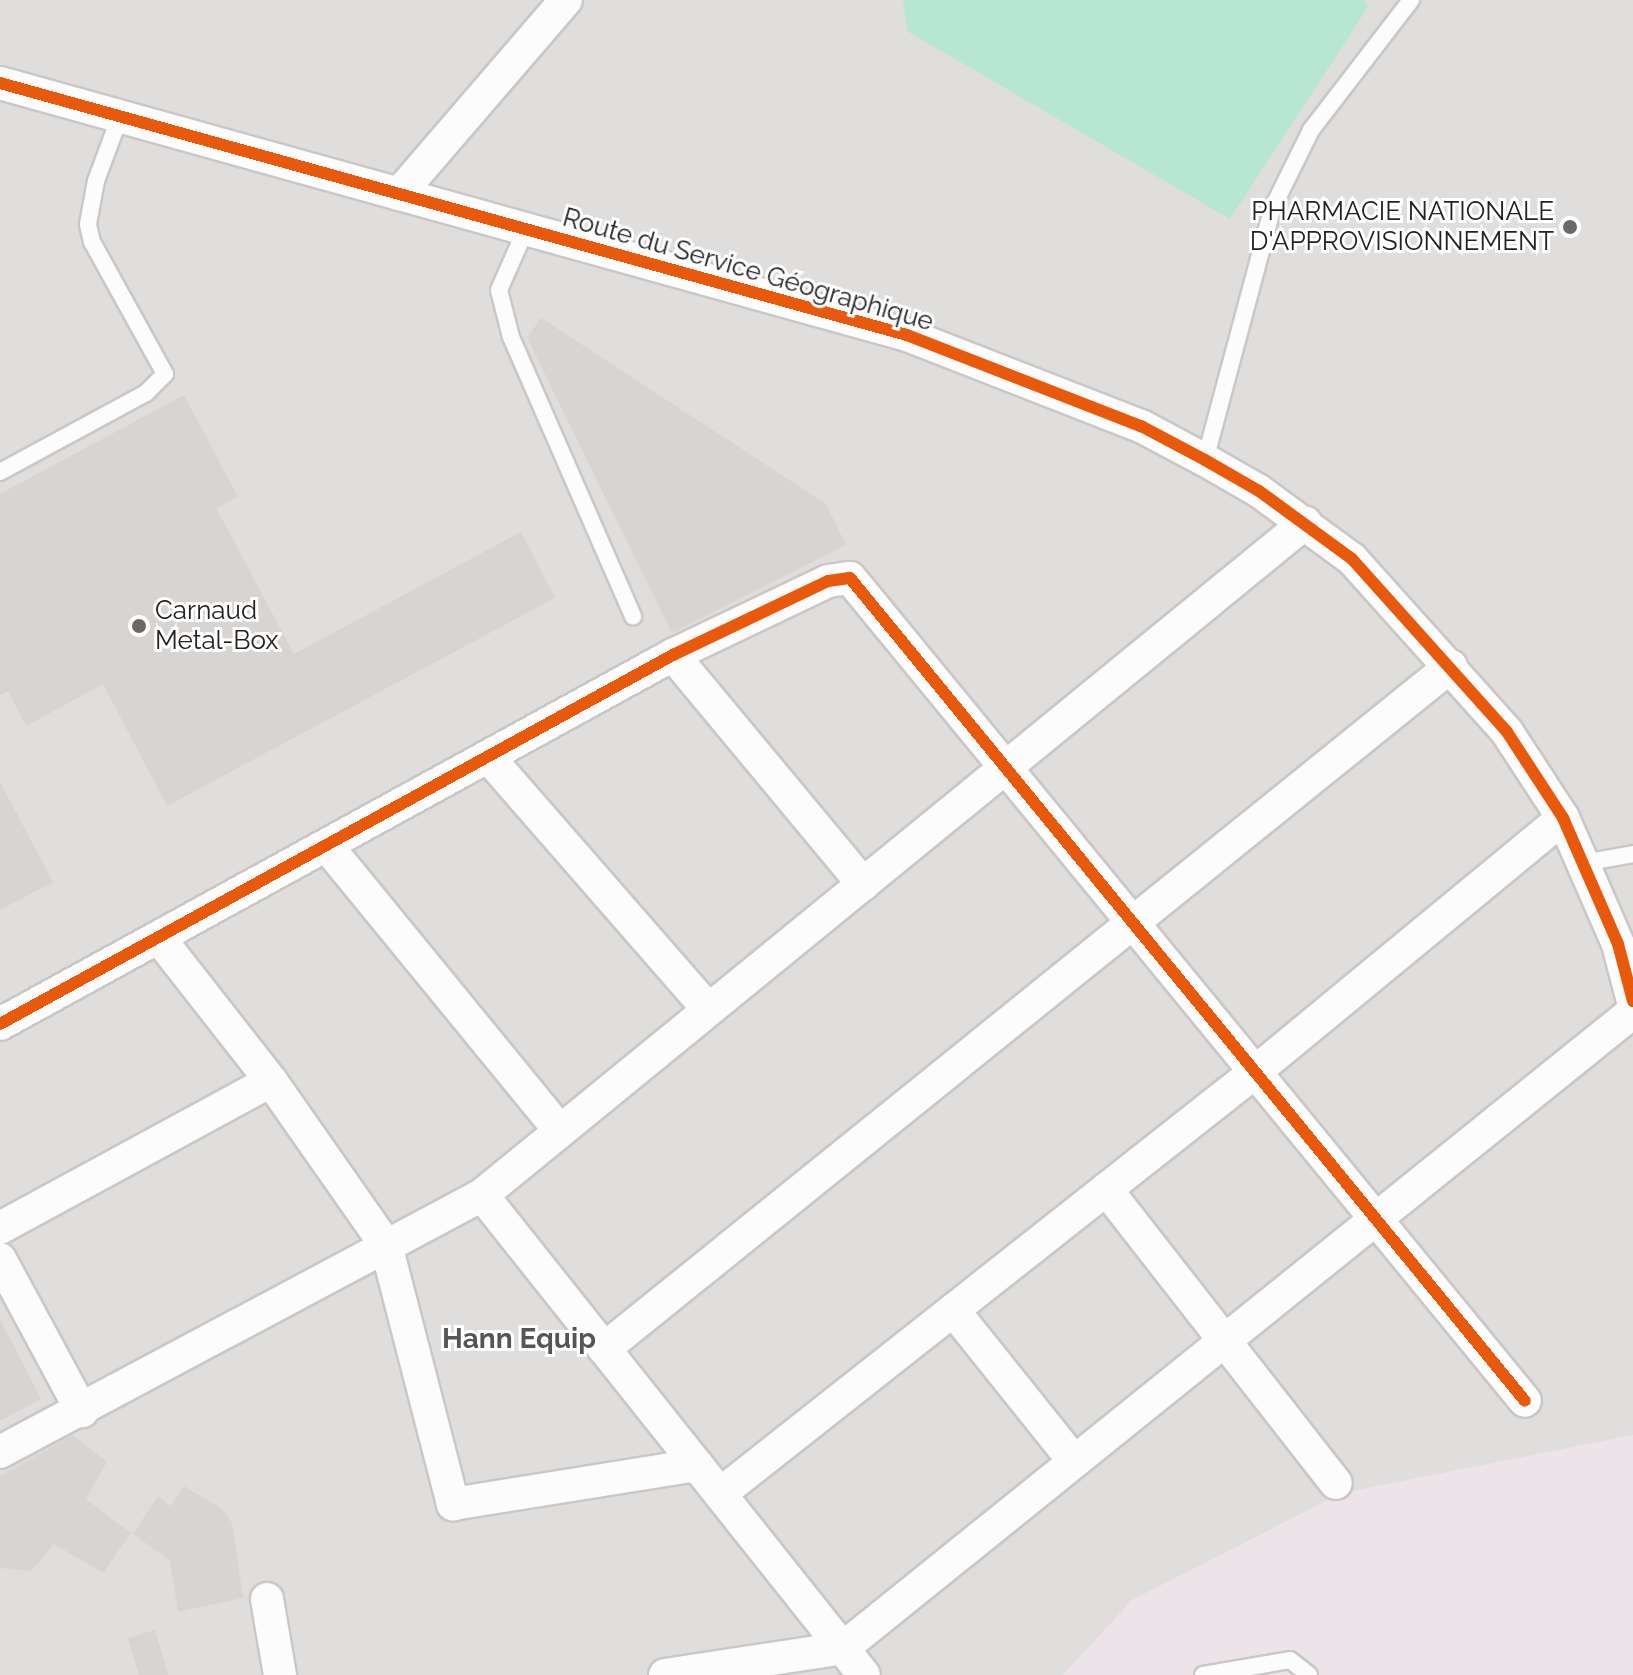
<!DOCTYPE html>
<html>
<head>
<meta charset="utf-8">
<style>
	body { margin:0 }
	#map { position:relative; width:1633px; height:1675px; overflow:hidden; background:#f0eeeb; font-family:Raleway,sans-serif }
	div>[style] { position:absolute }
	.residential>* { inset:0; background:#dfdedc; transform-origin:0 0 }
	.industrial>* { inset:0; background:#ede4e9 }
	.pitch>* { inset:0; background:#b7e6d2 }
	.building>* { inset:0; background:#d7d4d2 }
	.roads { filter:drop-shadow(2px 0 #c9c8c7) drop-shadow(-2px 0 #c9c8c7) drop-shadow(0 2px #c9c8c7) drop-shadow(0 -2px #c9c8c7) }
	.lane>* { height:16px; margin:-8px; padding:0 8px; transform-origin:8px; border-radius:8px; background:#fdfcfc }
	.street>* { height:32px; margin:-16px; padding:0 16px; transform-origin:16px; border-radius:16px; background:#fdfcfc }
	.cycleway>* { height:12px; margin:-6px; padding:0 6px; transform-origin:6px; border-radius:6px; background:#e8590c }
	.dots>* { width:22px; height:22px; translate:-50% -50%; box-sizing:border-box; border:4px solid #fff; border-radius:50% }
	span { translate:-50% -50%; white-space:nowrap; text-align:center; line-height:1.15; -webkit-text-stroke:6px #fff; paint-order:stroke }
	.poi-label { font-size:26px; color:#222 }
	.right { translate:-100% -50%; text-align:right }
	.left { translate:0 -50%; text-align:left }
	.street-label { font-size:26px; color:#222 }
	.neighbourhood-label { font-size:28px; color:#555; font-weight:700 }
</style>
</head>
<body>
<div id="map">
	<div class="residential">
		<div style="left:0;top:0;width:1633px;height:1675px"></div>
	</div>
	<div class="industrial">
		<div style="clip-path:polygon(1633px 1435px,1633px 1675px,1063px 1675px,1132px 1600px,1342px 1493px)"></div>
	</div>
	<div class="pitch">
		<div style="clip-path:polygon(903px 0,1364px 0,1368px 7px,1230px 219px,907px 31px)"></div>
	</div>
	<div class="building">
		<div style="clip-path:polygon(541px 318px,826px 504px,846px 545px,672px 633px,527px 338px)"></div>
		<div style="clip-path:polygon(184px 395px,238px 497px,216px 508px,294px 654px,521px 532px,555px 598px,167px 806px,103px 684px,26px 726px,8px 691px,0 695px,0 494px)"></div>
		<div style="clip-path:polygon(0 782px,53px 882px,0 910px)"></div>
		<div style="clip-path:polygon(0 1319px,41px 1399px,0 1421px)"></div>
		<div style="clip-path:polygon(73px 1435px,107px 1462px,86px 1499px,131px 1533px,103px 1573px,54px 1544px,31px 1571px,0 1568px,0 1476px)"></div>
		<div style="clip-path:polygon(184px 1486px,222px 1509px,232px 1523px,243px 1598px,178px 1612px,170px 1561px,133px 1534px,158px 1496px,170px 1506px)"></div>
		<div style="clip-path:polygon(155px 1630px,168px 1675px,139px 1675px,128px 1638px)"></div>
	</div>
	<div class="roads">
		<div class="lane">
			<div style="left:526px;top:229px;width:67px;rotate:113.9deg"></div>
			<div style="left:499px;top:290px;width:49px;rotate:75.7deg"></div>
			<div style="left:511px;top:337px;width:305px;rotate:66.4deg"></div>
			<div style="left:1205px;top:460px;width:262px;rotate:-75deg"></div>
			<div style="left:1273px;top:207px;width:86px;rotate:-63.7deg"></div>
			<div style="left:1311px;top:130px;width:164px;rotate:-52.4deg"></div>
			<div style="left:0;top:472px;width:166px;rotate:-28.4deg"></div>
			<div style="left:146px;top:393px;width:27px;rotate:-45deg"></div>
			<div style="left:165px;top:374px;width:151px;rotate:-118.9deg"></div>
			<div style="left:92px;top:242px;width:18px;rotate:-103deg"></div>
			<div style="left:88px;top:224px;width:44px;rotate:-79.5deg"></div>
			<div style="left:96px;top:181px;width:69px;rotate:-69.7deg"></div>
			<div style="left:1584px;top:863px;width:50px;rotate:-10.4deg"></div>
			<div style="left:1203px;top:1675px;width:88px;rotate:-9.8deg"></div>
			<div style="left:1290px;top:1660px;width:24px;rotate:38deg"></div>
		</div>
		<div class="street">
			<div style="left:0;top:83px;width:941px;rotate:15.53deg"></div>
			<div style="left:907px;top:335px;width:251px;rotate:21.3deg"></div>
			<div style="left:1141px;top:426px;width:72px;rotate:28deg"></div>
			<div style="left:1205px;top:460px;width:62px;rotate:29.9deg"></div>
			<div style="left:1259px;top:491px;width:115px;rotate:36.2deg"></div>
			<div style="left:1352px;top:559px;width:232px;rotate:48.1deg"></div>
			<div style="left:1507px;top:732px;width:103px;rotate:56.9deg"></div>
			<div style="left:1563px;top:818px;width:137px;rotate:66.4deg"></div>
			<div style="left:1618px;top:944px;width:59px;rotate:75.3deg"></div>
			<div style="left:399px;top:194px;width:256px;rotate:-49.3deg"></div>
			<div style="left:673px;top:655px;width:298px;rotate:50.3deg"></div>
			<div style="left:490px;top:759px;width:332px;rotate:48.9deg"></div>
			<div style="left:327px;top:846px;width:368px;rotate:50.7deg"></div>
			<div style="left:159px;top:938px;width:182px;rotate:51.9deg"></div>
			<div style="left:0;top:1024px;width:768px;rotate:-28.74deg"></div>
			<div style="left:673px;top:655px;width:172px;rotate:-25.5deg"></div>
			<div style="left:828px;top:581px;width:22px;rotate:-8deg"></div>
			<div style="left:850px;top:578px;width:1064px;rotate:50.64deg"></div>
			<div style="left:1106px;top:1189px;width:373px;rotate:52deg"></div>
			<div style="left:482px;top:1195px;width:613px;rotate:51.49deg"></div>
			<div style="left:0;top:1228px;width:308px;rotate:-28.5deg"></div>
			<div style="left:271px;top:1081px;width:200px;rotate:55deg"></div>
			<div style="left:386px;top:1245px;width:268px;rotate:75.5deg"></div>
			<div style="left:453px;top:1504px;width:247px;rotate:-9.1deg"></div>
			<div style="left:0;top:1259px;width:173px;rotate:61.7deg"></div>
			<div style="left:953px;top:1310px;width:193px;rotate:51.3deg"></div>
			<div style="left:604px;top:1349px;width:1088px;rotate:-38.88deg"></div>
			<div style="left:0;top:1452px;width:546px;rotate:-28.07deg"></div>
			<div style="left:482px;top:1195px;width:1063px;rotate:-39.23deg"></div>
			<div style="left:720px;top:1494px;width:681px;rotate:-38.27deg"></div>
			<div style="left:1255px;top:1072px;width:399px;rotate:-39.5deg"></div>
			<div style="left:267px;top:1599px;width:77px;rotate:80.3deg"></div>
			<div style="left:665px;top:1675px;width:180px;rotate:-8.6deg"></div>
			<div style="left:843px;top:1648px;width:1014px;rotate:-38.84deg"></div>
		</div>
	</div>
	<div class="cycleway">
		<div style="left:0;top:83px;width:941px;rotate:15.53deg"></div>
		<div style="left:907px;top:335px;width:251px;rotate:21.3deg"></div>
		<div style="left:1141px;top:426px;width:72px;rotate:28deg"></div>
		<div style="left:1205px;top:460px;width:62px;rotate:29.9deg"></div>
		<div style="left:1259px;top:491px;width:115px;rotate:36.2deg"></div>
		<div style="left:1352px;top:559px;width:232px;rotate:48.1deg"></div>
		<div style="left:1507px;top:732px;width:103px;rotate:56.9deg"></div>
		<div style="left:1563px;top:818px;width:137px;rotate:66.4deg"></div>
		<div style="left:1618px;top:944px;width:59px;rotate:75.3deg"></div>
		<div style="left:0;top:1024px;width:768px;rotate:-28.74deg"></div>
		<div style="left:673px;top:655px;width:172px;rotate:-25.5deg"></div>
		<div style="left:828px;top:581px;width:22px;rotate:-8deg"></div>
		<div style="left:850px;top:578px;width:1064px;rotate:50.64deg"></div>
	</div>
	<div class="dots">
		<div style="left:1570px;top:227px;background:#6a6968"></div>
		<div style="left:139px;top:626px;background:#6a6968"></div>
	</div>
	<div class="poi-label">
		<span class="right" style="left:1554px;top:227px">PHARMACIE NATIONALE<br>D'APPROVISIONNEMENT</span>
		<span class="left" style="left:155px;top:626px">Carnaud<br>Metal-Box</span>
	</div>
	<div class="street-label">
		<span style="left:748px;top:270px;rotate:16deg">Route du Service Géographique</span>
	</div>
	<div class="neighbourhood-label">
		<span style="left:519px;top:1339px">Hann Equip</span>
	</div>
</div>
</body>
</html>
